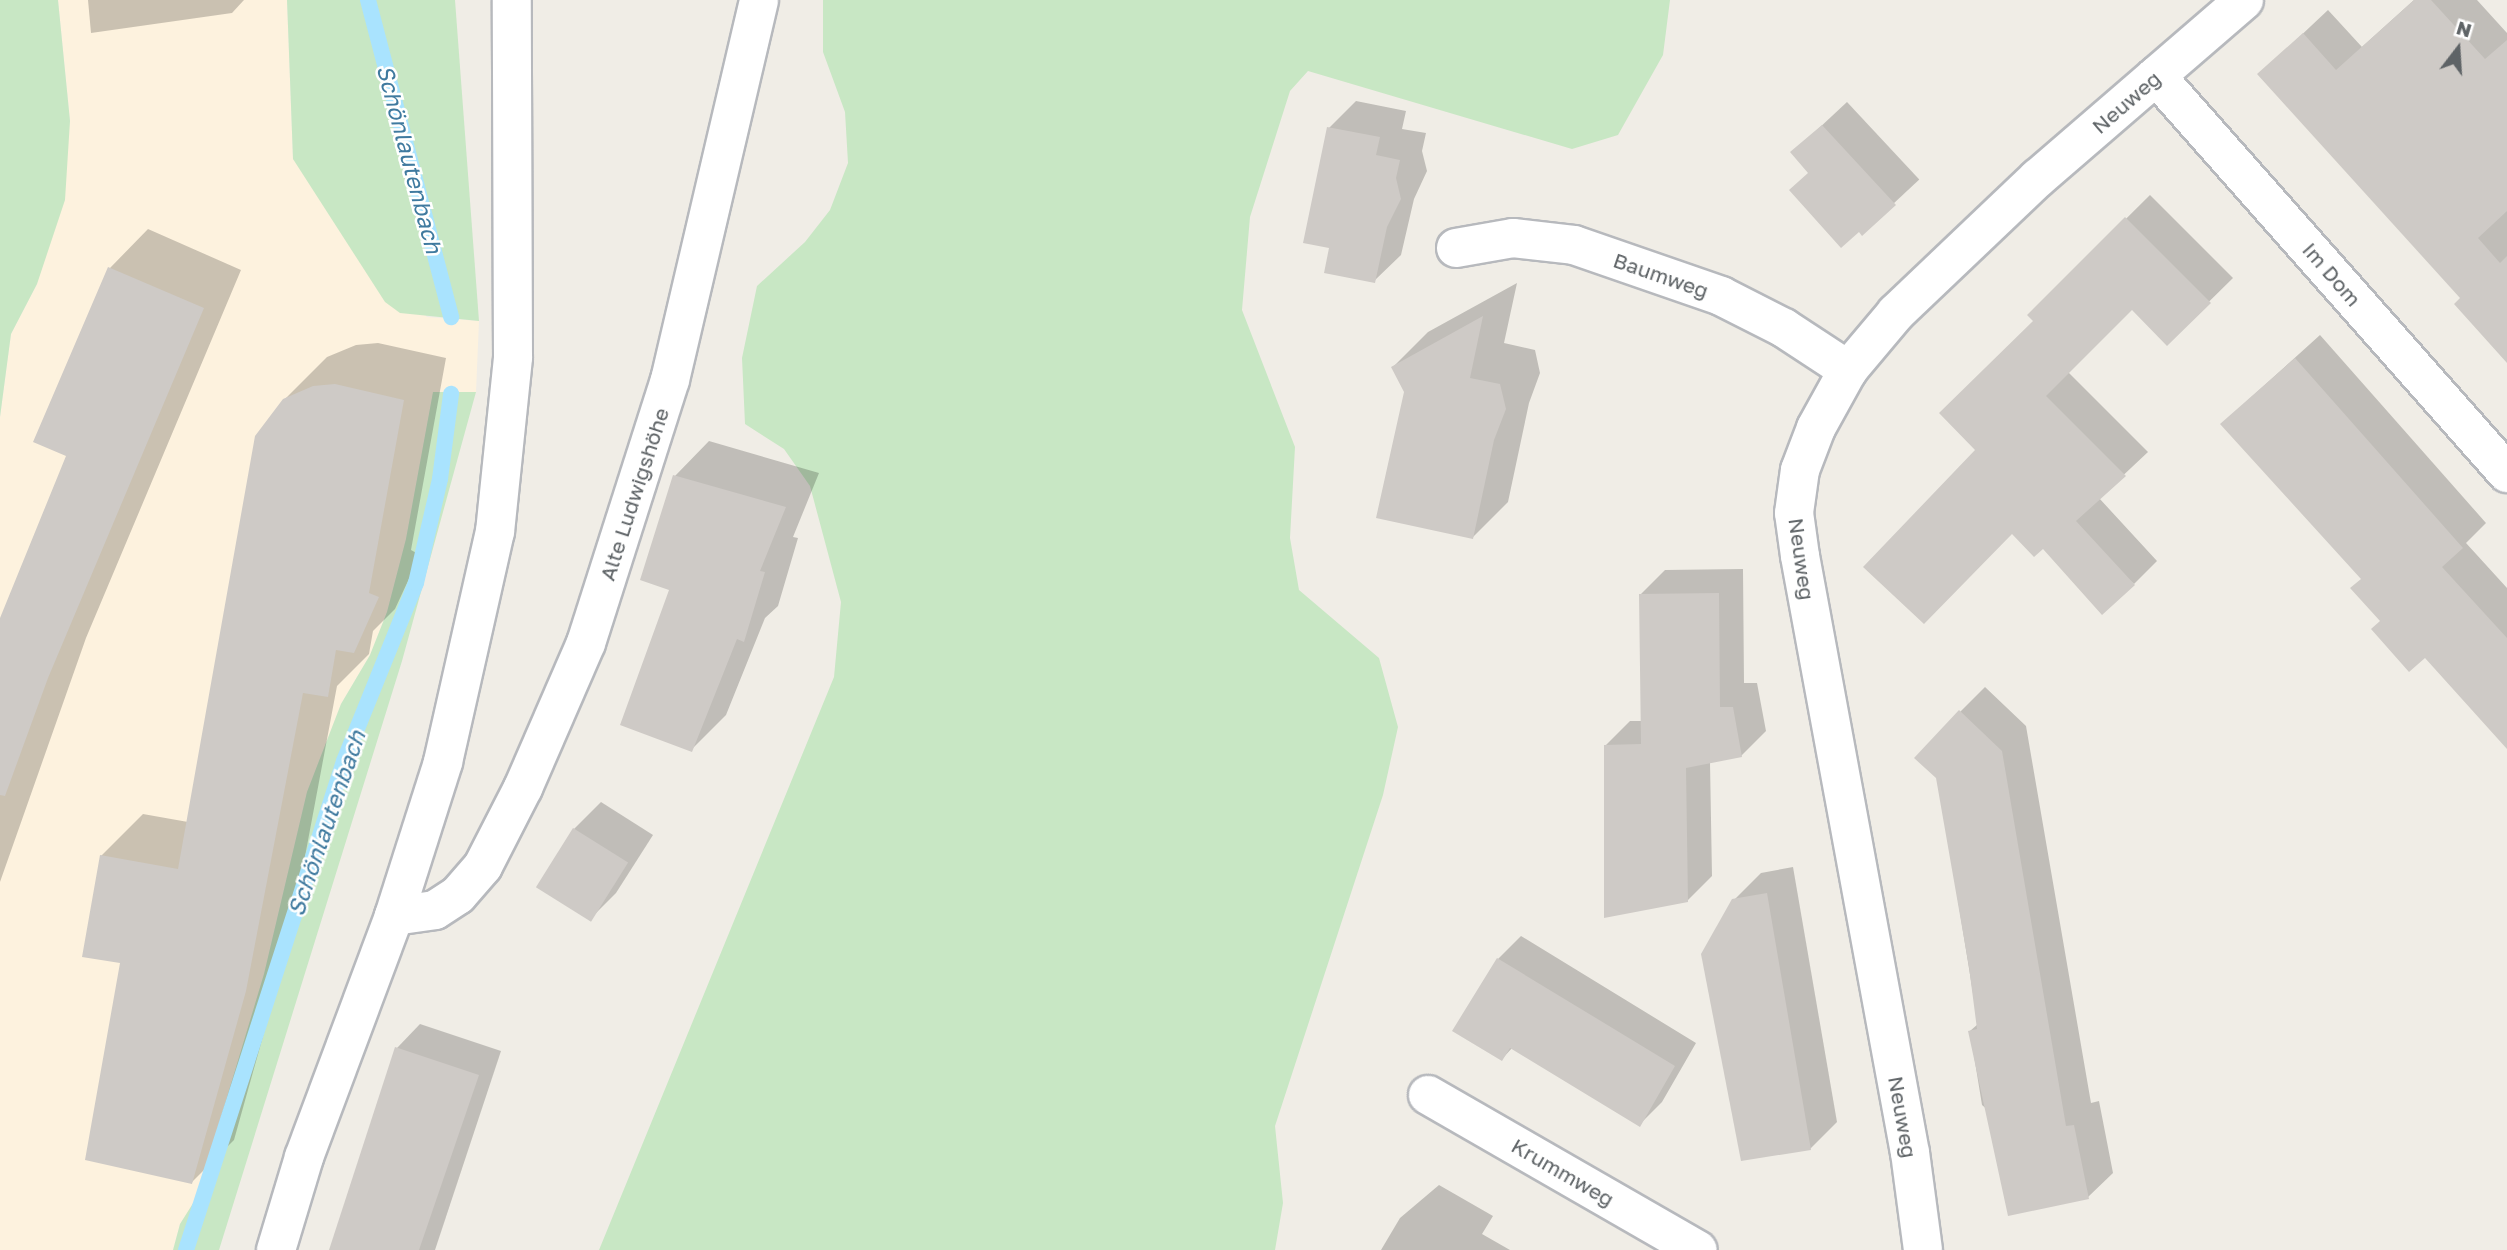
<!DOCTYPE html>
<html>
<head>
<meta charset="utf-8">
<style>
	body { margin:0 }
	#map { position:relative; width:2507px; height:1250px; overflow:hidden; background:#f0ede6; font-family:"Golos Text",sans-serif }
	div>[style] { position:absolute }
	.commercial>* { inset:0; background:#fdf2de }
	.green>* { inset:0; background:#c8e7c4 }
	.shadow>* { inset:0; background:#0003; transform-origin:0 0 }
	.stream>* { height:16px; margin:-8px; padding:0 8px; transform-origin:8px; border-radius:8px; background:#a9e3fe }
	.building>* { inset:0; background:#cecac6; transform-origin:0 0 }
	.roads { filter:drop-shadow(2px 0 #b7b9bd) drop-shadow(-2px 0 #b7b9bd) drop-shadow(0 2px #b7b9bd) drop-shadow(0 -2px #b7b9bd) }
	.minor>* { height:38px; margin:-19px; padding:0 19px; transform-origin:19px; border-radius:19px; background:#fff }
	span { translate:-50% -50%; white-space:nowrap; text-align:center; line-height:1.15; -webkit-text-stroke:5px #fff; paint-order:stroke }
	.street-label { font-size:21px; color:#5e6366 }
	.water-label { font-size:23px; color:#3f7a9f; font-style:italic }
	.north { position:absolute; left:2423px; top:14px; width:70px; height:70px; -webkit-text-stroke:5px #fff; paint-order:stroke; rotate:17deg; font-size:19px; font-weight:700; line-height:28px; text-align:center; color:#5e6366 }
	.north::after { content:''; display:block; margin:auto; width:24px; height:32px; background:#5e6366; clip-path:polygon(50% 0,100% 100%,50% 72%,0 100%) }
</style>
</head>
<body>
<div id="map">
	<div class="commercial">
		<div style="clip-path:polygon(58px 0,287px 0,293px 159px,427px 317px,479px 321px,476px 392px,433px 393px,406px 539px,387px 612px,370px 655px,341px 704px,307px 792px,264px 974px,197px 1197px,180px 1224px,173px 1250px,0 1250px,0 417px,11px 334px,37px 284px,70px 121px)"></div>
	</div>
	<div class="green">
		<div style="clip-path:polygon(0 0,58px 0,70px 121px,65px 200px,37px 284px,11px 334px,0 417px)"></div>
		<div style="clip-path:polygon(287px 0,455px 0,479px 321px,400px 313px,385px 302px,293px 159px)"></div>
		<div style="clip-path:polygon(823px 0,1670px 0,1663px 55px,1618px 135px,1572px 149px,1308px 71px,1290px 91px,1250px 217px,1242px 310px,1295px 447px,1290px 538px,1299px 590px,1379px 658px,1398px 727px,1383px 795px,1275px 1126px,1283px 1203px,1275px 1250px,599px 1250px,834px 677px,841px 602px,810px 486px,784px 449px,745px 424px,742px 358px,757px 286px,805px 242px,830px 210px,848px 163px,845px 112px,823px 52px)"></div>
		<div style="clip-path:polygon(433px 392px,476px 392px,402px 661px,219px 1250px,173px 1250px,180px 1224px,197px 1197px,264px 974px,307px 792px,341px 704px,370px 655px,387px 612px,406px 539px)"></div>
	</div>
	<div class="shadow">
		<div style="clip-path:polygon(88px 0,244px 0,232px 13px,91px 33px)"></div>
		<div style="clip-path:polygon(2414px 0,2477px 0,2507px 33px,2507px 360px,2462px 298px,2260px 74px,2328px 10px,2362px 47px)"></div>
		<div style="clip-path:polygon(1356px 101px,1406px 111px,1402px 129px,1426px 133px,1422px 151px,1427px 171px,1414px 199px,1401px 255px,1374px 281px,1331px 247px,1329px 128px)"></div>
		<div style="left:1847px;top:102px;width:106px;height:74px;rotate:47deg"></div>
		<div style="clip-path:polygon(2150px 195px,2233px 278px,2167px 343px,2132px 308px,2068px 372px,2148px 452px,2099px 498px,2157px 561px,2134px 584px,1977px 450px,2035px 321px,2029px 315px)"></div>
		<div style="clip-path:polygon(148px 229px,241px 270px,86px 638px,0 882px,0 623px,69px 455px,35px 441px,110px 268px)"></div>
		<div style="clip-path:polygon(1517px 283px,1504px 343px,1535px 350px,1540px 373px,1529px 403px,1508px 502px,1473px 537px,1393px 367px,1428px 332px)"></div>
		<div style="clip-path:polygon(2320px 335px,2486px 523px,2466px 543px,2507px 588px,2507px 747px,2425px 655px,2381px 620px,2363px 578px,2247px 401px)"></div>
		<div style="clip-path:polygon(378px 343px,446px 358px,411px 550px,420px 555px,395px 609px,373px 631px,369px 654px,337px 686px,288px 947px,234px 1140px,192px 1182px,122px 962px,101px 856px,143px 814px,188px 822px,284px 400px,327px 357px,356px 345px)"></div>
		<div style="clip-path:polygon(709px 441px,819px 473px,793px 537px,798px 538px,778px 606px,765px 618px,726px 715px,691px 750px,672px 589px,675px 476px)"></div>
		<div style="clip-path:polygon(1743px 569px,1744px 683px,1757px 683px,1766px 731px,1741px 756px,1710px 762px,1712px 876px,1687px 901px,1606px 745px,1630px 721px,1642px 721px,1640px 595px,1665px 570px)"></div>
		<div style="clip-path:polygon(1985px 687px,2026px 726px,2091px 1103px,2099px 1101px,2113px 1173px,2088px 1197px,1982px 1105px,1970px 1031px,1978px 1024px,1938px 777px,1960px 712px)"></div>
		<div style="clip-path:polygon(601px 802px,653px 835px,616px 893px,589px 920px,574px 829px)"></div>
		<div style="clip-path:polygon(1793px 867px,1837px 1122px,1810px 1149px,1734px 900px,1761px 873px)"></div>
		<div style="clip-path:polygon(1521px 936px,1696px 1043px,1662px 1102px,1640px 1124px,1513px 1047px,1502px 1059px,1498px 959px)"></div>
		<div style="clip-path:polygon(420px 1024px,501px 1051px,435px 1250px,331px 1250px,397px 1048px)"></div>
		<div style="clip-path:polygon(1439px 1185px,1493px 1216px,1482px 1234px,1510px 1250px,1381px 1250px,1400px 1218px)"></div>
	</div>
	<div class="stream">
		<div style="left:368px;top:0;width:328px;rotate:75.3deg"></div>
		<div style="left:186px;top:1250px;width:514px;rotate:-72.09deg"></div>
		<div style="left:344px;top:761px;width:192px;rotate:-68deg"></div>
		<div style="left:416px;top:583px;width:107px;rotate:-77deg"></div>
		<div style="left:440px;top:479px;width:86px;rotate:-82.6deg"></div>
	</div>
	<div class="building">
		<div style="clip-path:polygon(2414px 0,2431px 0,2485px 59px,2507px 40px,2507px 211px,2478px 238px,2500px 263px,2507px 256px,2507px 363px,2454px 304px,2460px 298px,2257px 74px,2303px 33px,2336px 70px)"></div>
		<div style="clip-path:polygon(1822px 125px,1896px 205px,1862px 236px,1859px 232px,1841px 248px,1789px 190px,1808px 173px,1790px 152px)"></div>
		<div style="clip-path:polygon(1327px 127px,1380px 137px,1376px 155px,1400px 160px,1396px 178px,1401px 199px,1387px 227px,1375px 283px,1324px 273px,1329px 248px,1303px 243px)"></div>
		<div style="clip-path:polygon(2125px 217px,2211px 303px,2167px 346px,2132px 310px,2046px 396px,2126px 476px,2076px 521px,2135px 585px,2102px 615px,2043px 549px,2034px 557px,2012px 534px,1924px 624px,1863px 567px,1975px 450px,1939px 413px,2033px 321px,2027px 315px)"></div>
		<div style="clip-path:polygon(108px 267px,204px 308px,48px 678px,5px 796px,0 795px,0 618px,66px 456px,33px 442px)"></div>
		<div style="clip-path:polygon(1483px 316px,1470px 378px,1500px 384px,1506px 409px,1494px 440px,1473px 539px,1376px 518px,1404px 392px,1391px 367px)"></div>
		<div style="clip-path:polygon(2295px 358px,2463px 548px,2442px 567px,2507px 638px,2507px 749px,2425px 658px,2409px 672px,2371px 629px,2380px 621px,2350px 588px,2361px 579px,2220px 424px)"></div>
		<div style="clip-path:polygon(335px 384px,404px 400px,369px 593px,379px 597px,354px 653px,336px 650px,328px 697px,303px 693px,246px 991px,192px 1184px,85px 1160px,120px 963px,82px 957px,100px 855px,178px 869px,255px 436px,283px 399px,313px 386px)"></div>
		<div style="clip-path:polygon(673px 475px,786px 507px,760px 571px,765px 572px,744px 642px,737px 639px,692px 752px,620px 725px,669px 590px,640px 580px)"></div>
		<div style="clip-path:polygon(1719px 593px,1720px 707px,1733px 707px,1742px 757px,1686px 768px,1688px 902px,1604px 918px,1604px 745px,1641px 744px,1639px 594px)"></div>
		<div style="clip-path:polygon(1959px 710px,2002px 751px,2066px 1126px,2074px 1125px,2089px 1199px,2008px 1216px,1968px 1031px,1977px 1029px,1969px 967px,1936px 778px,1914px 758px)"></div>
		<div style="left:573px;top:828px;width:65px;height:70px;rotate:32deg"></div>
		<div style="clip-path:polygon(1767px 893px,1811px 1150px,1741px 1161px,1701px 954px,1732px 899px)"></div>
		<div style="clip-path:polygon(1497px 958px,1675px 1066px,1640px 1127px,1510px 1048px,1502px 1061px,1452px 1031px)"></div>
		<div style="clip-path:polygon(395px 1047px,479px 1075px,419px 1250px,329px 1250px)"></div>
	</div>
	<div class="roads">
		<div class="minor">
			<div style="left:2156px;top:76px;width:530px;rotate:48.52deg"></div>
			<div style="left:1456px;top:248px;width:58px;rotate:-10deg"></div>
			<div style="left:1513px;top:238px;width:61px;rotate:6.5deg"></div>
			<div style="left:1574px;top:245px;width:156px;rotate:19.1deg"></div>
			<div style="left:1721px;top:296px;width:71px;rotate:26.9deg"></div>
			<div style="left:1784px;top:328px;width:77px;rotate:33.3deg"></div>
			<div style="left:394px;top:916px;width:41px;rotate:-8.3deg"></div>
			<div style="left:435px;top:910px;width:27px;rotate:-33deg"></div>
			<div style="left:458px;top:895px;width:38px;rotate:-49deg"></div>
			<div style="left:483px;top:866px;width:88px;rotate:-62.9deg"></div>
			<div style="left:523px;top:788px;width:158px;rotate:-66.5deg"></div>
			<div style="left:586px;top:643px;width:276px;rotate:-72.3deg"></div>
			<div style="left:670px;top:380px;width:390px;rotate:-76.8deg"></div>
			<div style="left:1428px;top:1095px;width:311px;rotate:29.9deg"></div>
			<div style="left:276px;top:1250px;width:97px;rotate:-73.2deg"></div>
			<div style="left:304px;top:1157px;width:257px;rotate:-69.5deg"></div>
			<div style="left:394px;top:916px;width:162px;rotate:-72.3deg"></div>
			<div style="left:443px;top:762px;width:236px;rotate:-77.3deg"></div>
			<div style="left:495px;top:532px;width:176px;rotate:-84.1deg"></div>
			<div style="left:513px;top:357px;width:357px;rotate:-90.2deg"></div>
			<div style="left:1923px;top:1250px;width:98px;rotate:-97.6deg"></div>
			<div style="left:1910px;top:1153px;width:607px;rotate:-100.44deg"></div>
			<div style="left:1800px;top:556px;width:43px;rotate:-97.9deg"></div>
			<div style="left:1794px;top:513px;width:43px;rotate:-82.1deg"></div>
			<div style="left:1800px;top:470px;width:45px;rotate:-69.1deg"></div>
			<div style="left:1816px;top:428px;width:66px;rotate:-61.1deg"></div>
			<div style="left:1848px;top:370px;width:75px;rotate:-49.9deg"></div>
			<div style="left:1896px;top:313px;width:196px;rotate:-43.6deg"></div>
			<div style="left:2038px;top:178px;width:272px;rotate:-40.8deg"></div>
		</div>
	</div>
	<div class="street-label">
		<span style="left:2126px;top:102px;rotate:-41deg">Neuweg</span>
		<span style="left:2332px;top:274px;rotate:49deg">Im Dom</span>
		<span style="left:1661px;top:275px;rotate:19deg">Baumweg</span>
		<span style="left:634px;top:494px;rotate:-72deg">Alte Ludwigshöhe</span>
		<span style="left:1802px;top:559px;rotate:82deg">Neuweg</span>
		<span style="left:1903px;top:1117px;rotate:80deg">Neuweg</span>
		<span style="left:1563px;top:1172px;rotate:30deg">Krummweg</span>
	</div>
	<div class="water-label">
		<span style="left:410px;top:159px;rotate:75deg">Schönlautenbach</span>
		<span style="left:326px;top:823px;rotate:-71deg">Schönlautenbach</span>
	</div>
	<div class="north">N</div>
</div>
</body>
</html>
